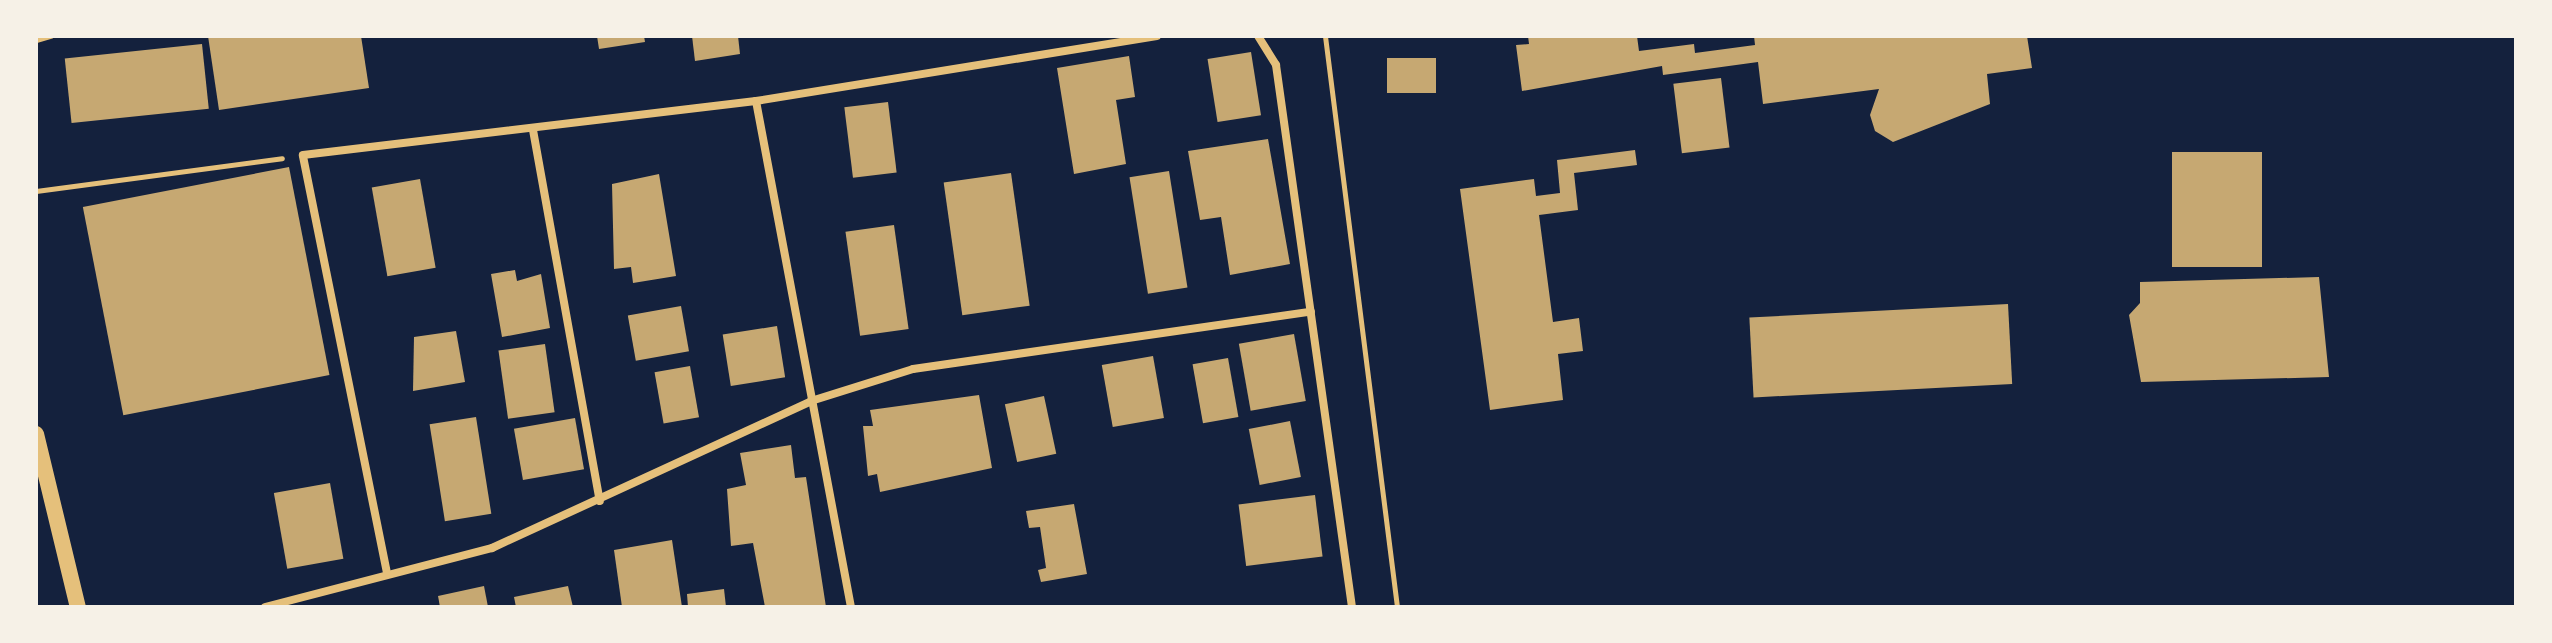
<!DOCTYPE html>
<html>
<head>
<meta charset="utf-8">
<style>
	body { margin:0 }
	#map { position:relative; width:2552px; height:643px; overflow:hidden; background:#14213d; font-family:Signika,sans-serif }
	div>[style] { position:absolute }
	.building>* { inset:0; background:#c6a872; transform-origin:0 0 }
	.path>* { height:5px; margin:-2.5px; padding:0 2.5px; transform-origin:2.5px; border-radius:2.5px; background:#e5c07b }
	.minor>* { height:8px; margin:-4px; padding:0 4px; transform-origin:4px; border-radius:4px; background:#e5c07b }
	.secondary>* { height:16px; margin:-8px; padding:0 8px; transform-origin:8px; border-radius:8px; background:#e5c07b }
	span { translate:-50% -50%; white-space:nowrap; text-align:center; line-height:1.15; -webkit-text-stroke:6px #f6f1e7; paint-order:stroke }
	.frame { position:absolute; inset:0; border:38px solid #f6f1e7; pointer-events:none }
</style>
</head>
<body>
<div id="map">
	<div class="building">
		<div style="clip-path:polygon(208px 36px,361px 36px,369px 88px,219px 110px)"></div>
		<div style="clip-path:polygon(597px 36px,644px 36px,645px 42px,599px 49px)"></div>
		<div style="clip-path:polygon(692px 36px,738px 36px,740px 54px,695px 61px)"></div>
		<div style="clip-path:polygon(1528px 36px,1637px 36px,1639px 51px,1694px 44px,1695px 53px,1755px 45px,1754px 36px,2027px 36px,2032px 68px,1987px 74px,1990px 104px,1893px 142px,1875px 131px,1870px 115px,1879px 89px,1763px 104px,1758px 62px,1663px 75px,1662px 66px,1522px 91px,1516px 45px,1529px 44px)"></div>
		<div style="left:202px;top:44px;width:65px;height:138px;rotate:84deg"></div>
		<div style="left:1251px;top:52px;width:64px;height:44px;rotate:81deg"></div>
		<div style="clip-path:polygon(1129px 56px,1135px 97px,1116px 100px,1126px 164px,1074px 174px,1057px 68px)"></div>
		<div style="left:1387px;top:58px;width:49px;height:35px"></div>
		<div style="left:1721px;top:78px;width:70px;height:48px;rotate:83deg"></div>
		<div style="left:888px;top:102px;width:71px;height:44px;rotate:83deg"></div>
		<div style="clip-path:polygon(1268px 139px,1290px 264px,1230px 275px,1221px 217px,1200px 220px,1188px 151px)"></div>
		<div style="clip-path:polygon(1635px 150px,1637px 165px,1574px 173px,1578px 210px,1539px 215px,1553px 322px,1579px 318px,1583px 351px,1558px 354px,1563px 400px,1490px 410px,1460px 189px,1534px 179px,1536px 196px,1560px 193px,1557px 160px)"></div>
		<div style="left:2172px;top:152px;width:90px;height:115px"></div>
		<div style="left:289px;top:167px;width:212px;height:210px;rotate:79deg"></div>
		<div style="left:1169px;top:171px;width:118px;height:40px;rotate:81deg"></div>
		<div style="left:1011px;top:173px;width:134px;height:68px;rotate:82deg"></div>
		<div style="clip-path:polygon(659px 174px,676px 276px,633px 283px,631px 267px,614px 269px,612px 184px)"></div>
		<div style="left:420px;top:179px;width:90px;height:49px;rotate:80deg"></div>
		<div style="left:894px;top:225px;width:105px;height:49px;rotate:82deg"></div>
		<div style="clip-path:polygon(515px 270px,517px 281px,541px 274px,550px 328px,502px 337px,491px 274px)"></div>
		<div style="clip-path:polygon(2319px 277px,2329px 377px,2141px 382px,2129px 315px,2140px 303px,2140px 282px)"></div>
		<div style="left:2008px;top:304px;width:80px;height:259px;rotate:87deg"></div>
		<div style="left:681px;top:306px;width:46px;height:54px;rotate:80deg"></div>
		<div style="left:777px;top:326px;width:52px;height:55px;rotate:81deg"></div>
		<div style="clip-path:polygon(456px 331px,465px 382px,413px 391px,414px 337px)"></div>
		<div style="left:1294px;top:334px;width:68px;height:56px;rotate:80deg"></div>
		<div style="left:545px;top:344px;width:69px;height:47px;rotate:82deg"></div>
		<div style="left:1153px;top:356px;width:63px;height:52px;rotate:80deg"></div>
		<div style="left:1228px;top:358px;width:60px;height:36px;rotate:80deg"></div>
		<div style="left:690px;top:366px;width:52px;height:36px;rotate:80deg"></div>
		<div style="clip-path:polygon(979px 395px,992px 468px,880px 492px,877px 474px,868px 476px,863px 426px,873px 426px,870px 410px)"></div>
		<div style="left:1044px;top:396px;width:59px;height:40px;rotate:78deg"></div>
		<div style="left:476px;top:417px;width:98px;height:47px;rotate:81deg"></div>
		<div style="left:575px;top:418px;width:52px;height:62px;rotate:80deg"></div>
		<div style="left:1290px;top:421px;width:57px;height:42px;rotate:79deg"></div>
		<div style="clip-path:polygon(791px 445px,795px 478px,806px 477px,826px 607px,765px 607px,753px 543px,731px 546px,727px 489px,746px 485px,740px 453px)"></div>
		<div style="left:330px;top:483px;width:77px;height:57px;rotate:80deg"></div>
		<div style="left:1315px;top:495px;width:62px;height:77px;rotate:83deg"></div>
		<div style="clip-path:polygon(1074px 504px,1087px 574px,1041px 582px,1038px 570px,1046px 568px,1040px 527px,1029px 528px,1026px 511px)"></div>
		<div style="clip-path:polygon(672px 540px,682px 607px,622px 607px,614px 550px)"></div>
		<div style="clip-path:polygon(484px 586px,488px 607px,440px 607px,438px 596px)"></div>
		<div style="clip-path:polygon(568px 586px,573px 607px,516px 607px,514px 597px)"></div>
		<div style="clip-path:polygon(724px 589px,726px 607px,688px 607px,687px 594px)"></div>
	</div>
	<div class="path">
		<div style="left:1325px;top:36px;width:576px;rotate:82.81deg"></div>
		<div style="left:36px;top:40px;width:15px;rotate:-16deg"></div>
		<div style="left:36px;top:191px;width:248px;rotate:-7.6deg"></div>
	</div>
	<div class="minor">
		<div style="left:1258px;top:36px;width:34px;rotate:58deg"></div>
		<div style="left:1276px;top:65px;width:547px;rotate:82.02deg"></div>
		<div style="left:756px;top:101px;width:515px;rotate:79.37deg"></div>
		<div style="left:533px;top:130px;width:377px;rotate:79.8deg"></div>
		<div style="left:387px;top:573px;width:426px;rotate:-101.4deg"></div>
		<div style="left:303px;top:155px;width:456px;rotate:-6.8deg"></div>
		<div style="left:756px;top:101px;width:406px;rotate:-9.2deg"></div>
		<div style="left:265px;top:607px;width:235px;rotate:-14.6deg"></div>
		<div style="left:492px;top:548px;width:351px;rotate:-24.7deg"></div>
		<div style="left:811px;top:401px;width:107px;rotate:-17.4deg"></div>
		<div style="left:913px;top:369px;width:402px;rotate:-8.2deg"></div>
	</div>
	<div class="secondary">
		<div style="left:36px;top:434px;width:178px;rotate:76.4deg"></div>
	</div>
	<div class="frame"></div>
</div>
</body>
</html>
